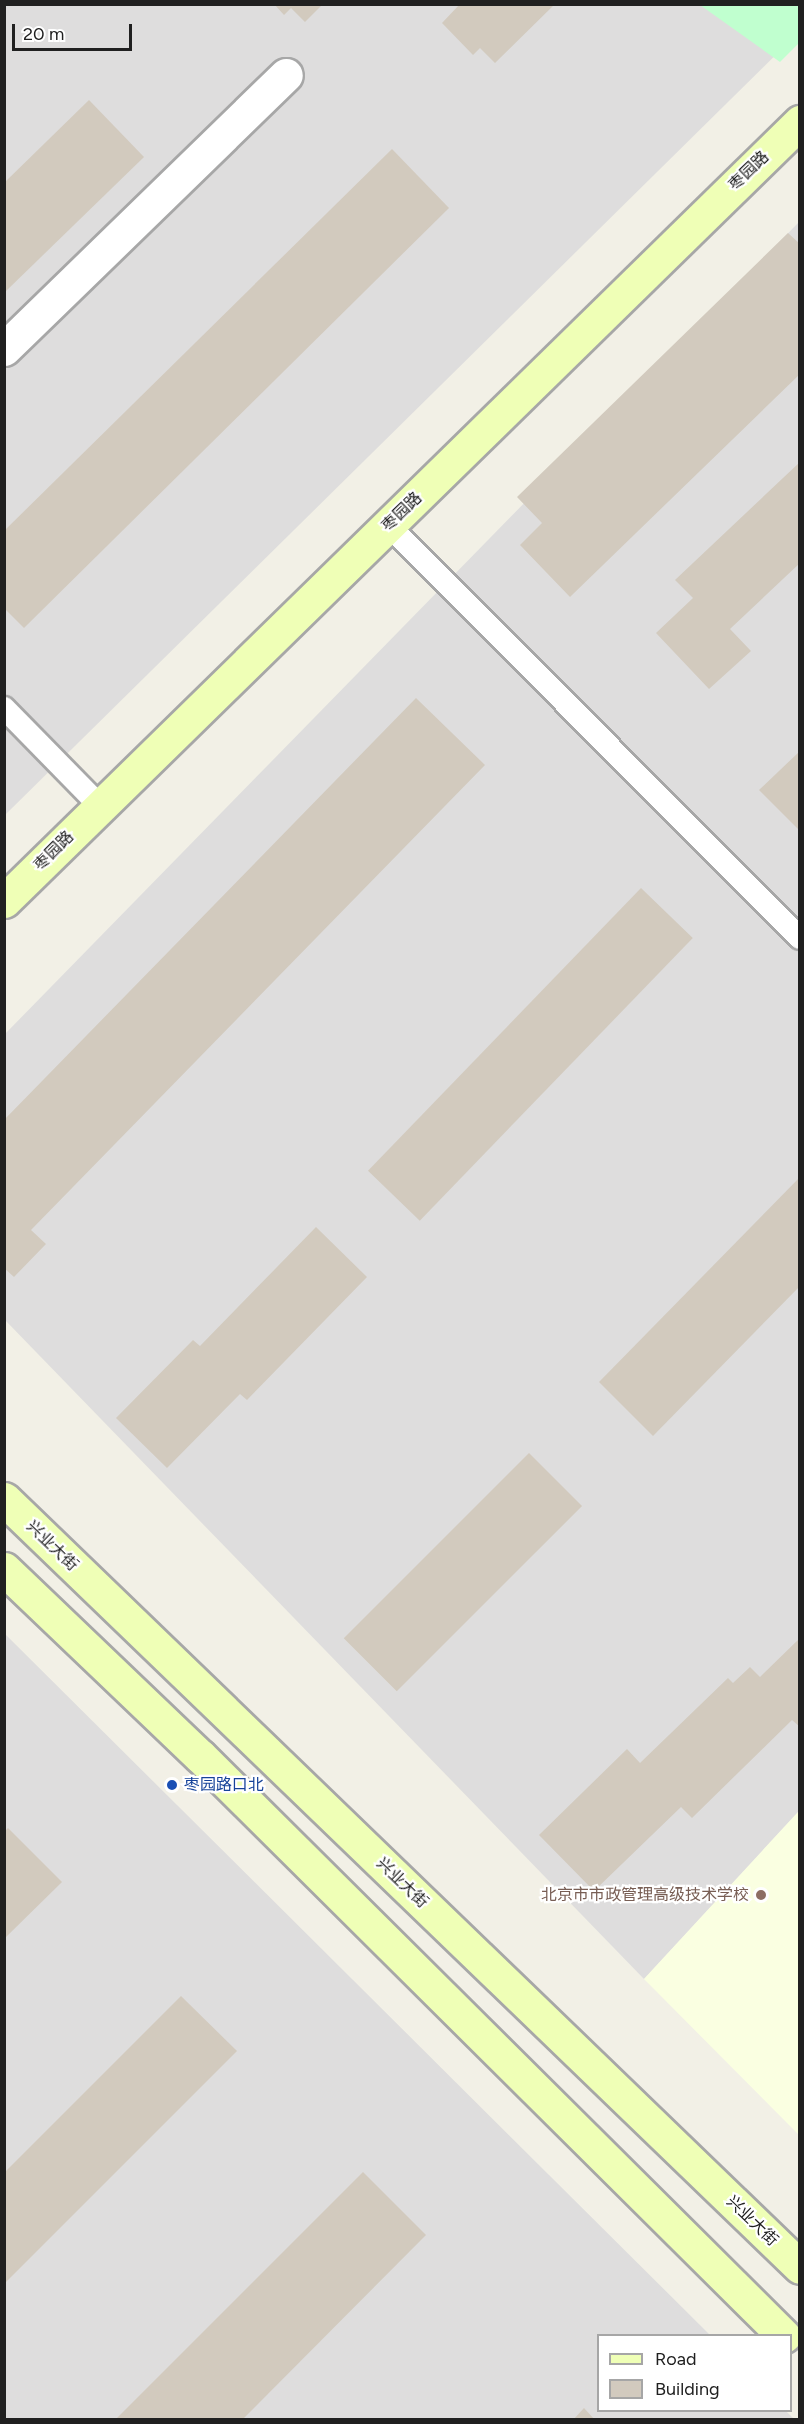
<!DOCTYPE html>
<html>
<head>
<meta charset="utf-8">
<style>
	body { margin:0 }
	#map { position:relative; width:804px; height:2424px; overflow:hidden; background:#f2f0e6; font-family:Figtree,"Noto Sans SC",sans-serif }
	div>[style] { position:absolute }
	.residential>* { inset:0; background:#dedddd }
	.education>* { inset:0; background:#faffe1 }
	.park>* { inset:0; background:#c0ffcf }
	.building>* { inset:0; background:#d2cabe; transform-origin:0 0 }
	.roads { filter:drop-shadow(2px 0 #a7a7a7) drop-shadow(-2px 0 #a7a7a7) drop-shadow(0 2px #a7a7a7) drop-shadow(0 -2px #a7a7a7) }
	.lane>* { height:22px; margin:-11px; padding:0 11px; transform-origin:11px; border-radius:11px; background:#fff }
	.street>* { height:33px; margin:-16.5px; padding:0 16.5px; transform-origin:16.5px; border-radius:16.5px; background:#fff }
	.secondary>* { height:33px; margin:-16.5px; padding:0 16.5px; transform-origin:16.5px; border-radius:16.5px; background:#efffb6 }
	.dots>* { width:16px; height:16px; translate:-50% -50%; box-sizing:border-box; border:3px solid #fff; border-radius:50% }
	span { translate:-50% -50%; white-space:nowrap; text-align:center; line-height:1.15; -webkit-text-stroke:4.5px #fff; paint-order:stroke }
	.street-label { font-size:16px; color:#202020 }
	.transit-label { font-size:16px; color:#164399 }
	.left { translate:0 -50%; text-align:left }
	.education-label { font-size:16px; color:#785e54 }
	.right { translate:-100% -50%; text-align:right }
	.frame { position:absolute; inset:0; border:6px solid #202020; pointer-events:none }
	.legend { position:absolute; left:597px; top:2334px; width:195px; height:78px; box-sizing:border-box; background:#fff; border:2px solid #a6a6a6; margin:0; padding:8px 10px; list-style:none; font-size:18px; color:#202020 }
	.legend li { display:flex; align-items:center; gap:12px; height:30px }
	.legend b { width:30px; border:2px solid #a6a6a6 }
	.scale { position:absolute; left:12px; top:24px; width:120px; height:27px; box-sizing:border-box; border:3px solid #202020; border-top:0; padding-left:8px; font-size:18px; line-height:21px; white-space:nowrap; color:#202020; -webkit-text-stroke:4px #fff; paint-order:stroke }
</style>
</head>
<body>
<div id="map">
	<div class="residential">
		<div style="clip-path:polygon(5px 5px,799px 5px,799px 32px,5px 815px)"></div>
		<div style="clip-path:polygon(799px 222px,799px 1811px,644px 1979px,5px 1320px,5px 1034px)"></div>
		<div style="clip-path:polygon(4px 1633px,710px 2335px,598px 2336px,598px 2410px,785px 2410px,794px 2419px,5px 2419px)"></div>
	</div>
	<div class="education">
		<div style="clip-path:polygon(799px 1811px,799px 2135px,644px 1979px)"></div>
	</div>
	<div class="park">
		<div style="clip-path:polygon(700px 5px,799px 5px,799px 43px,780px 62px)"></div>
	</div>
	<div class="building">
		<div style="clip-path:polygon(274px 4px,323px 4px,305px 22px,291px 8px,284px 15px)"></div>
		<div style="clip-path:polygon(460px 4px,555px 4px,495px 63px,480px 48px,473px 55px,442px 23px)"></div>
		<div style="clip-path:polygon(89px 100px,144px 157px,4px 293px,4px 183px)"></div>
		<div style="clip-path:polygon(392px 149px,449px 208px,24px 628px,4px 608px,4px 531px)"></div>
		<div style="clip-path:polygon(788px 233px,800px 244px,800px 374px,570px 597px,520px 545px,542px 523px,517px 497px)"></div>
		<div style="clip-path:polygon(800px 462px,800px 563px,730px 629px,751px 651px,709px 689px,656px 633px,693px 598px,675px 580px)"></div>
		<div style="clip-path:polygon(416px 698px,485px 765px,31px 1230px,46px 1244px,14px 1277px,4px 1268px,4px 1120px)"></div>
		<div style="clip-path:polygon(800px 751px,800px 831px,759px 790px)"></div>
		<div style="left:641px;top:888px;width:72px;height:393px;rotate:44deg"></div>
		<div style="clip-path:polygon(800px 1177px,800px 1286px,653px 1436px,599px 1382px)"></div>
		<div style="clip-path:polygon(316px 1227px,367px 1277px,247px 1400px,240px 1394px,167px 1468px,116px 1418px,193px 1340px,200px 1346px)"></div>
		<div style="left:529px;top:1453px;width:75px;height:262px;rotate:45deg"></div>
		<div style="clip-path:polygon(800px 1638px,800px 1727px,792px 1720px,692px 1818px,681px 1807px,594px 1891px,539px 1835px,627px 1749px,640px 1763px,728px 1678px,733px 1683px,750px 1667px,760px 1677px)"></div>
		<div style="clip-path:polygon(8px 1828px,62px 1882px,4px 1939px,4px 1832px)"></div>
		<div style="clip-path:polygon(181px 1996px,237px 2051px,4px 2284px,4px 2173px)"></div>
		<div style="clip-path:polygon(363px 2172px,426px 2235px,242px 2420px,115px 2420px)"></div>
		<div style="clip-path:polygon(584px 2408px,595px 2420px,573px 2420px)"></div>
	</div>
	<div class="roads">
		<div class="lane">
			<div style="left:388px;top:525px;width:583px;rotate:45.07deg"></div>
			<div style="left:4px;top:708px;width:136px;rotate:45.6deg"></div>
		</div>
		<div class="street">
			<div style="left:4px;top:349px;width:393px;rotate:-44.2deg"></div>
		</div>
		<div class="secondary">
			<div style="left:4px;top:901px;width:1114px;rotate:-44.38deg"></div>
			<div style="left:4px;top:1499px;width:1106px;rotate:43.97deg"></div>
			<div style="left:4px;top:1569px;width:271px;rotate:43.7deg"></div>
			<div style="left:200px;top:1756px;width:823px;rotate:44.8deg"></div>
		</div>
	</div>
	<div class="dots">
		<div style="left:172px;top:1785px;background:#1a4fb4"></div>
		<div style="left:761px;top:1895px;background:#8d6e63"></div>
	</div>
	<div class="street-label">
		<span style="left:749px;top:171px;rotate:-44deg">枣园路</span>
		<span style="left:402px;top:512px;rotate:-44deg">枣园路</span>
		<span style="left:54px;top:851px;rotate:-45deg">枣园路</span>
		<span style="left:52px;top:1546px;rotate:44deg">兴业大街</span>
		<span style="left:402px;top:1883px;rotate:44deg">兴业大街</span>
		<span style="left:752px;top:2221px;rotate:44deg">兴业大街</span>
	</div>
	<div class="transit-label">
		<span class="left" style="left:184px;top:1785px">枣园路口北</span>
	</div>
	<div class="education-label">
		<span class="right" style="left:749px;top:1895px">北京市市政管理高级技术学校</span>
	</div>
	<div class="frame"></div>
	<ul class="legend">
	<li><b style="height:8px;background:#efffb6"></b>Road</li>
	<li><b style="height:16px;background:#d2cabe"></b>Building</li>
	</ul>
	<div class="scale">20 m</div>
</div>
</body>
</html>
